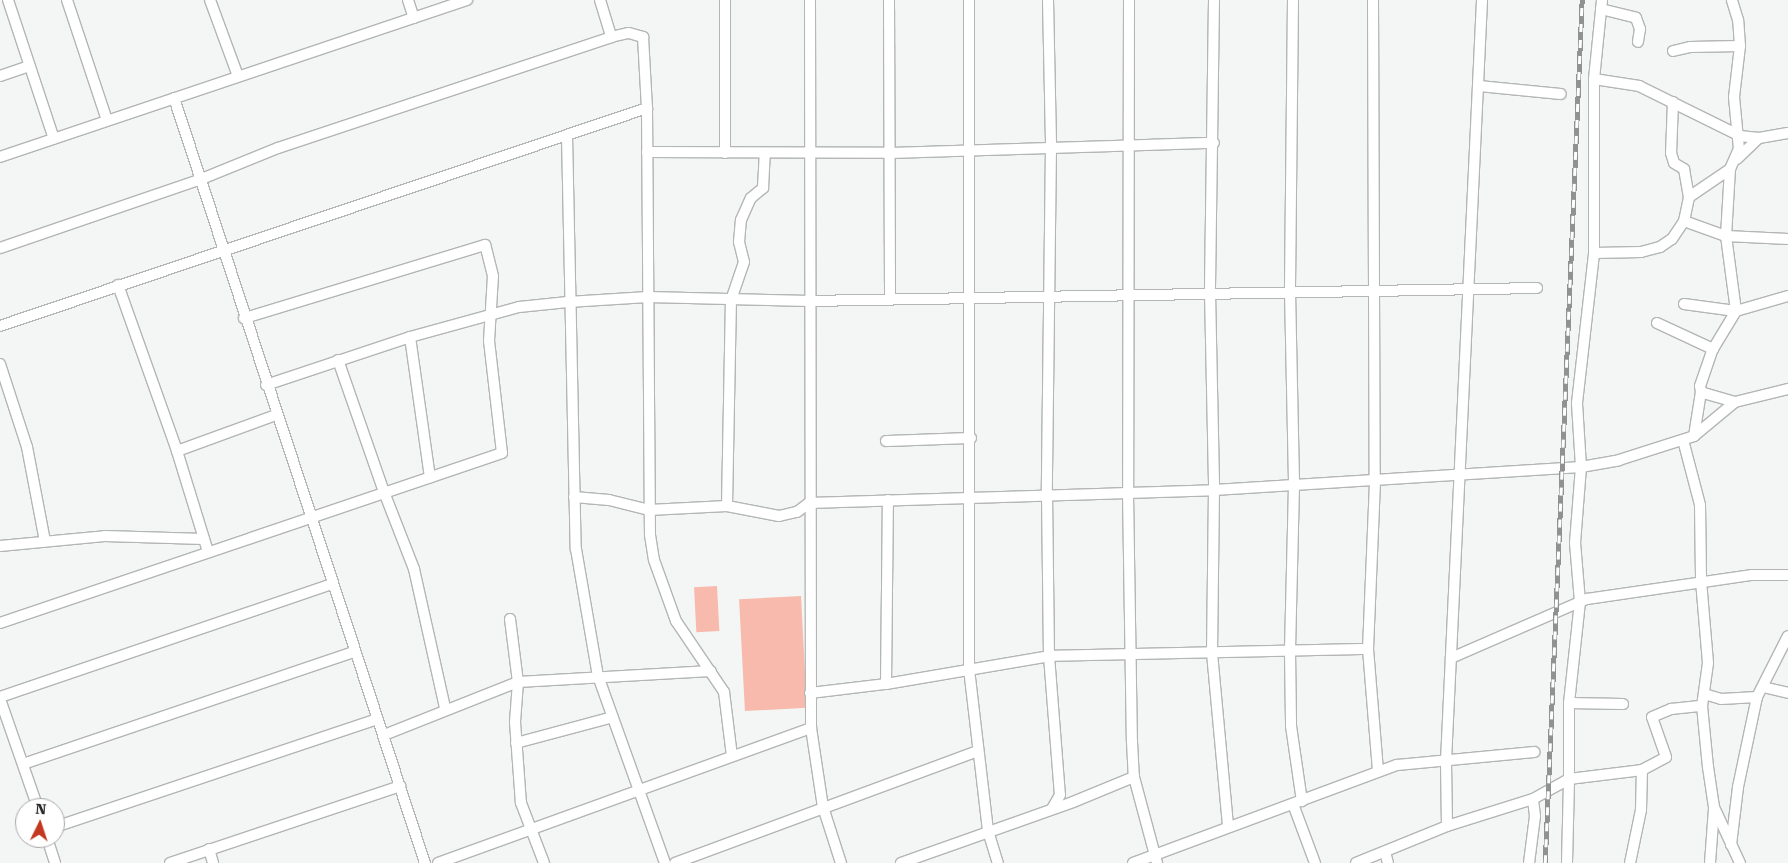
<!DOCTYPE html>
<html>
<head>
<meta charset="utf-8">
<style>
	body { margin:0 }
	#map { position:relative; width:1788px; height:863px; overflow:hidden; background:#f3f6f4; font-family:"Roboto Serif",serif }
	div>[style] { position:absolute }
	.green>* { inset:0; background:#f7baad; transform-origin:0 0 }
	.roads { filter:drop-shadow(1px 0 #b3b6b4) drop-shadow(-1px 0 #b3b6b4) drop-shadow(0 1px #b3b6b4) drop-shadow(0 -1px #b3b6b4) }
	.minor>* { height:10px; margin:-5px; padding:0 5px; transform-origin:5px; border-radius:5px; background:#fff }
	.rail>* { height:4.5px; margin-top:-2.25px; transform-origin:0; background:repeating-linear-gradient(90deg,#fff 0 8px,#909291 0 16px); box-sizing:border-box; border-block:1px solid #909291 }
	span { translate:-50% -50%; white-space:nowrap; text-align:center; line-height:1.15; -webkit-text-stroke:5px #fff; paint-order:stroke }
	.north { position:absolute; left:15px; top:798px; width:50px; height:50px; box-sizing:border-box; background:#fff; border:1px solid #a7a8a7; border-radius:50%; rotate:4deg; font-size:14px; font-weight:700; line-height:20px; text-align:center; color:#232524 }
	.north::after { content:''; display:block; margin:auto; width:18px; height:22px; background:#c33820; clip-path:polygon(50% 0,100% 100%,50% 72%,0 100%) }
</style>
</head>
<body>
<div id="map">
	<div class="green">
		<div style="left:717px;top:586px;width:45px;height:23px;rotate:87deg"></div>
		<div style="left:801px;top:596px;width:112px;height:62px;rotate:87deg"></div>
	</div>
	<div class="roads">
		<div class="minor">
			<div style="left:8px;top:0;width:146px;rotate:71.7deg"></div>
			<div style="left:67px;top:0;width:126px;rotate:71.6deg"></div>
			<div style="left:210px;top:0;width:81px;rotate:69.8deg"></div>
			<div style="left:408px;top:0;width:19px;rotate:72deg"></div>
			<div style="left:600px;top:0;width:39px;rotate:73deg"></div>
			<div style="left:725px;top:0;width:153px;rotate:90deg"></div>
			<div style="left:810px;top:0;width:728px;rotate:89.92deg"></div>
			<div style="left:811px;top:728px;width:80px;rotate:81.4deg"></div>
			<div style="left:823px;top:807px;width:59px;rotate:72.2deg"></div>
			<div style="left:889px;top:0;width:298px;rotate:89.8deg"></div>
			<div style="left:969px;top:0;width:669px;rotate:90deg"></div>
			<div style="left:969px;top:669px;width:163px;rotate:83.3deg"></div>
			<div style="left:988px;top:831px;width:34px;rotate:73deg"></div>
			<div style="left:1048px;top:0;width:147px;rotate:88.8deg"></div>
			<div style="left:1051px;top:147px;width:346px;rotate:90.7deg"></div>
			<div style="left:1047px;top:493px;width:163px;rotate:89.3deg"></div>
			<div style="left:1049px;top:656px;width:139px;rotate:85.5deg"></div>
			<div style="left:1060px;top:795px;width:16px;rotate:120deg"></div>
			<div style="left:1129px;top:0;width:493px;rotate:90.1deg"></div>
			<div style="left:1128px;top:493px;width:249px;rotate:89.1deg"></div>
			<div style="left:1132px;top:742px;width:35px;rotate:87deg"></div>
			<div style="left:1134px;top:777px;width:89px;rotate:75deg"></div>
			<div style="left:1214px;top:0;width:292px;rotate:90.8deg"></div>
			<div style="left:1210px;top:292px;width:198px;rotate:88.8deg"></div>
			<div style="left:1214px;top:490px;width:163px;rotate:90.7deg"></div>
			<div style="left:1212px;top:653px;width:174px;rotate:84.7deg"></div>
			<div style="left:1293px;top:0;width:291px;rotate:90.6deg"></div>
			<div style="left:1290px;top:291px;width:195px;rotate:88.8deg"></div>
			<div style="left:1294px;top:486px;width:165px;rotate:91.4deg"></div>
			<div style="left:1290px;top:651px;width:75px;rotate:89.2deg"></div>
			<div style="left:1291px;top:726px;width:76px;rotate:81.7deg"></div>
			<div style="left:1373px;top:0;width:482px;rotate:89.8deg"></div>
			<div style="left:1375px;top:482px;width:167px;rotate:92.4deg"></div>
			<div style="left:1368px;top:649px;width:122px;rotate:85.3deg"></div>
			<div style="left:1601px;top:9px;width:36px;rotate:14deg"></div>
			<div style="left:1636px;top:18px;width:12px;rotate:70deg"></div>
			<div style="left:1640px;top:29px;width:13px;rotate:99deg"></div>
			<div style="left:1673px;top:51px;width:17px;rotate:-13deg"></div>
			<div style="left:1690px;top:47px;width:50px;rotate:-1.1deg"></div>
			<div style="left:0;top:76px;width:31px;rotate:-19deg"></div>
			<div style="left:1594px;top:79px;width:46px;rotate:8.8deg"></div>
			<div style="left:1639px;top:86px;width:113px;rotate:26.3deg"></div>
			<div style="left:1740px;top:136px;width:19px;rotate:6deg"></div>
			<div style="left:1759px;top:138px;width:29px;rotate:-10deg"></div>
			<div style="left:1479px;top:86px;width:82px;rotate:5.6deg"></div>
			<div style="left:174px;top:98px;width:805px;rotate:71.84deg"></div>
			<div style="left:1673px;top:102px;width:51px;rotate:92.2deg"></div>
			<div style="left:1671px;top:153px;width:10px;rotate:73deg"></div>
			<div style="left:1674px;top:163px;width:12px;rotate:31deg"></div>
			<div style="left:1684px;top:169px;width:28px;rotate:80deg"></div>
			<div style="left:567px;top:135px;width:414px;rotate:88.8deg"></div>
			<div style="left:576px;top:549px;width:129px;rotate:80.2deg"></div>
			<div style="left:598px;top:676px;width:199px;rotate:70.3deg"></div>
			<div style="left:647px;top:152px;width:243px;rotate:0.2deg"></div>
			<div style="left:890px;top:153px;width:324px;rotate:-1.8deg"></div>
			<div style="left:0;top:157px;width:493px;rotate:-18.6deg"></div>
			<div style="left:1737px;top:159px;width:30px;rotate:-44deg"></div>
			<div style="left:1730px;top:169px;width:67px;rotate:93.4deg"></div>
			<div style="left:1726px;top:236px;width:76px;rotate:82.4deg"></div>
			<div style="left:1684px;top:221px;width:25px;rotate:-78deg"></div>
			<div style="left:1689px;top:197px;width:50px;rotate:-34.3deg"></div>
			<div style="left:1730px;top:169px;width:22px;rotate:-66deg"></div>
			<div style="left:1739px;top:149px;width:52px;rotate:-95.5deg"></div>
			<div style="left:1734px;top:97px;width:51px;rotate:-83.3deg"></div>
			<div style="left:1740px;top:46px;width:26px;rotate:-94deg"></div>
			<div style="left:1738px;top:20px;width:21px;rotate:-107deg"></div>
			<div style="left:0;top:248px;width:210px;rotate:-18.9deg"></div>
			<div style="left:199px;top:180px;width:85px;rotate:-22.1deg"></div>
			<div style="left:278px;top:148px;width:351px;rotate:-18.4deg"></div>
			<div style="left:611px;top:37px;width:18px;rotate:-13deg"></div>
			<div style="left:629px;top:33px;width:15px;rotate:16deg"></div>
			<div style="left:643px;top:37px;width:71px;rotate:86.8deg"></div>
			<div style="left:647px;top:108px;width:427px;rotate:89.6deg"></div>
			<div style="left:650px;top:535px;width:25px;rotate:81deg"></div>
			<div style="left:654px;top:560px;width:65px;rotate:70.2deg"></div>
			<div style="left:676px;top:621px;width:86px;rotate:55.9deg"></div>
			<div style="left:724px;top:692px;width:64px;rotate:82.9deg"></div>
			<div style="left:1594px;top:253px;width:47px;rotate:-1.2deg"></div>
			<div style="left:1641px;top:252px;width:20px;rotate:-15deg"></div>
			<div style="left:1660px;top:247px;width:14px;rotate:-34deg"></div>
			<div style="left:1672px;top:239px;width:22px;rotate:-56deg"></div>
			<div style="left:1684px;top:221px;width:45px;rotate:19.7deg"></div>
			<div style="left:1726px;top:236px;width:62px;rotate:2.8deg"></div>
			<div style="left:118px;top:285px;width:176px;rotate:70.4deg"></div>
			<div style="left:177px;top:451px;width:106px;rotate:72.9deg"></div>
			<div style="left:1684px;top:304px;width:52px;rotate:7.7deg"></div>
			<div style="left:1657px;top:323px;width:62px;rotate:24.9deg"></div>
			<div style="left:0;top:326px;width:683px;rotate:-18.62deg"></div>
			<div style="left:410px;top:337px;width:142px;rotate:81.9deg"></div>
			<div style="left:338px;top:360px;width:140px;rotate:70.8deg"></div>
			<div style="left:384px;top:492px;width:83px;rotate:68.7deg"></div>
			<div style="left:414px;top:569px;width:142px;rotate:77.4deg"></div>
			<div style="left:0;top:364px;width:87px;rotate:72deg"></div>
			<div style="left:27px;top:447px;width:96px;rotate:79.2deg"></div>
			<div style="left:266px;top:385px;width:152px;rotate:-18.4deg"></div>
			<div style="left:410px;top:337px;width:113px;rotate:-15.4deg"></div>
			<div style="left:519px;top:307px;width:49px;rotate:-5.8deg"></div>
			<div style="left:568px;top:302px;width:80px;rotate:-3.6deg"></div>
			<div style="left:648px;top:297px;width:161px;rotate:1.4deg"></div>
			<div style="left:809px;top:301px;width:728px;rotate:-1.02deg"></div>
			<div style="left:1735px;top:402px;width:35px;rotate:-164deg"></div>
			<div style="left:1701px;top:392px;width:6px;rotate:-99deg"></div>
			<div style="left:1700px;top:386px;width:39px;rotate:-71deg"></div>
			<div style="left:1713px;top:349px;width:44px;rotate:-58.8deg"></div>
			<div style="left:1736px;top:311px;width:54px;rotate:-16.1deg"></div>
			<div style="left:1694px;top:436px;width:45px;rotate:-81deg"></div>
			<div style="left:1683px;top:440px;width:67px;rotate:75.3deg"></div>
			<div style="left:1700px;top:505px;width:76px;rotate:89.2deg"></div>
			<div style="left:1701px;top:581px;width:82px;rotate:85.1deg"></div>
			<div style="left:1708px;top:663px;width:43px;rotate:97.9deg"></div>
			<div style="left:1702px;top:706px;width:61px;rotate:84.4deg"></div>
			<div style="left:1708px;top:767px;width:40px;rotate:81.5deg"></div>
			<div style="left:1714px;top:807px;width:62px;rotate:65.1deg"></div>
			<div style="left:886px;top:441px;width:85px;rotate:-2deg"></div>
			<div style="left:177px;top:451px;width:105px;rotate:-20deg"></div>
			<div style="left:574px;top:497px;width:35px;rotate:5deg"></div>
			<div style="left:609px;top:500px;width:41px;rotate:14deg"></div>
			<div style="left:649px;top:510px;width:78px;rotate:-2.9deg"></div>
			<div style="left:727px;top:506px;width:53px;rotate:10.9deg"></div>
			<div style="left:779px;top:516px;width:18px;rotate:-13deg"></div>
			<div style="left:797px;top:512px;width:15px;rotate:-37deg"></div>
			<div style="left:809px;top:503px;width:405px;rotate:-1.8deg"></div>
			<div style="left:1214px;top:490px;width:368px;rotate:-3.6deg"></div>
			<div style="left:1581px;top:467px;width:39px;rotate:-10deg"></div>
			<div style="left:1619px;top:460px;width:79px;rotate:-17.7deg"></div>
			<div style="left:1694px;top:436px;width:53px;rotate:-39.7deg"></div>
			<div style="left:1735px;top:402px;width:55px;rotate:-13.8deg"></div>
			<div style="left:727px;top:506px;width:206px;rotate:-88.9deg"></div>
			<div style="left:731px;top:300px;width:40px;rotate:-71.1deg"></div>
			<div style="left:744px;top:262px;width:21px;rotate:-104deg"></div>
			<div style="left:739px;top:242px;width:22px;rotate:-85deg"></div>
			<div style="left:741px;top:220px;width:24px;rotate:-66deg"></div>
			<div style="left:751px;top:198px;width:16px;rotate:-40deg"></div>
			<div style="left:763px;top:188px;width:35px;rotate:-87deg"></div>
			<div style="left:0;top:546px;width:105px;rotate:-5.4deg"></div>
			<div style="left:105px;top:536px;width:99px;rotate:1.7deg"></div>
			<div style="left:510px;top:619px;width:64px;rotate:82.8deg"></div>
			<div style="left:518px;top:682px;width:40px;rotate:94.3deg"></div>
			<div style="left:515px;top:722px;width:81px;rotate:85.8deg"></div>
			<div style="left:521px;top:803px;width:64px;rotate:69deg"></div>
			<div style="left:0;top:623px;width:530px;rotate:-18.71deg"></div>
			<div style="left:502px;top:453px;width:113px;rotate:-96.6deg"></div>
			<div style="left:489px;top:341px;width:65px;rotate:-86.5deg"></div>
			<div style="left:493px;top:276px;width:32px;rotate:-104deg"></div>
			<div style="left:485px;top:245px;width:252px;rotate:163.1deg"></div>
			<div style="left:1451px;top:658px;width:148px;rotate:-23.5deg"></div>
			<div style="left:1587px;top:599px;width:167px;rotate:-8.3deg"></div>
			<div style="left:1752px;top:575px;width:36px"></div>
			<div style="left:886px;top:684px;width:184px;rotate:-89.4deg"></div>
			<div style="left:1763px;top:687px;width:26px;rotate:13deg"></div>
			<div style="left:810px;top:693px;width:77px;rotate:-6.8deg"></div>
			<div style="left:886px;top:684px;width:165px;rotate:-9.7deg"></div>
			<div style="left:1049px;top:656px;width:319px;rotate:-1.3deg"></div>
			<div style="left:1704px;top:694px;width:18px;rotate:16deg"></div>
			<div style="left:1721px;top:699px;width:36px;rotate:-3deg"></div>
			<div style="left:0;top:697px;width:351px;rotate:-18.8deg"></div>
			<div style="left:0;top:699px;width:115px;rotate:70.8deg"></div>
			<div style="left:1569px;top:703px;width:54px;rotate:1.1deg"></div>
			<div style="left:384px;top:735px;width:144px;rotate:-21.6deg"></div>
			<div style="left:518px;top:682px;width:193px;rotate:-3.3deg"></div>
			<div style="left:516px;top:743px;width:100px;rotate:-15deg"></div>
			<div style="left:23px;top:764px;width:349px;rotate:-18.7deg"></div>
			<div style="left:1293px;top:804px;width:63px;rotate:69.6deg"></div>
			<div style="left:1447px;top:826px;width:65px;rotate:-90.9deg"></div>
			<div style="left:1446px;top:761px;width:762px;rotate:-87.29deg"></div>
			<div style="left:55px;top:827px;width:340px;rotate:-18.5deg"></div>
			<div style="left:47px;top:838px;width:26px;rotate:72deg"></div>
			<div style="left:1731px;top:845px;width:58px;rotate:-83.1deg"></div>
			<div style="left:1738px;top:787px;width:92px;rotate:-78.1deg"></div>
			<div style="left:1757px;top:697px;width:68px;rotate:-63.1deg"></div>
			<div style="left:209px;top:849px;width:15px;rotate:74deg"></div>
			<div style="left:1385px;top:852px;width:11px;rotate:75deg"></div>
			<div style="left:170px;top:863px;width:243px;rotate:-18.5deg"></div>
			<div style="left:438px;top:863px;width:397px;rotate:-19.9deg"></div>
			<div style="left:675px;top:863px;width:322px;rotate:-20.3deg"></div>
			<div style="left:901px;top:863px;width:182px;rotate:-19.5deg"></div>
			<div style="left:1073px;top:802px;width:66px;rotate:-22.3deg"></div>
			<div style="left:1133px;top:863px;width:282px;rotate:-20.4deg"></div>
			<div style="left:1397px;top:765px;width:138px;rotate:-5.4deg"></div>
			<div style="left:1356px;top:863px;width:98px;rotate:-22.1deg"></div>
			<div style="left:1447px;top:826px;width:90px;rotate:-17.4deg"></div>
			<div style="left:1533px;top:799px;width:41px;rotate:-29.1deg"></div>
			<div style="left:1569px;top:779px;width:76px;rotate:-90deg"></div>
			<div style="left:1569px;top:703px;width:102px;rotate:-83.8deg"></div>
			<div style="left:1580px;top:602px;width:59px;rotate:-94.8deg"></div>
			<div style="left:1575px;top:543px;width:76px;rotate:-85.5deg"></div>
			<div style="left:1581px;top:467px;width:64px;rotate:-93.6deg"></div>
			<div style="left:1577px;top:403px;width:151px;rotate:-83.5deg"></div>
			<div style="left:1594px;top:253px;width:174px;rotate:-90deg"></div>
			<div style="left:1594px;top:79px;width:79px;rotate:-84.2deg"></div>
			<div style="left:1529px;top:863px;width:47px;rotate:-82.7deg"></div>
			<div style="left:1535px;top:816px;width:17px;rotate:-97deg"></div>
			<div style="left:1567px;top:863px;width:84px;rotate:-88.6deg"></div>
			<div style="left:1569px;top:779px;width:74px;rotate:-7deg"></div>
			<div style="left:1630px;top:863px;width:54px;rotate:-78.3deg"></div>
			<div style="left:1641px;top:810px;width:40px;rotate:-88.6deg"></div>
			<div style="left:1642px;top:770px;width:27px;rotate:-28deg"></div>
			<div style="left:1666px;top:757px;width:42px;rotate:-109.3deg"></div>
			<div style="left:1652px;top:717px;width:21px;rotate:-23deg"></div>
			<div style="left:1671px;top:709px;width:31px;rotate:-6deg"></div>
			<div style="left:1710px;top:863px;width:55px;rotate:-85.8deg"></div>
		</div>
	</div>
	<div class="rail">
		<div style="left:1545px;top:863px;width:864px;rotate:-87.55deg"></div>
	</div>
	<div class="north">N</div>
</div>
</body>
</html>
